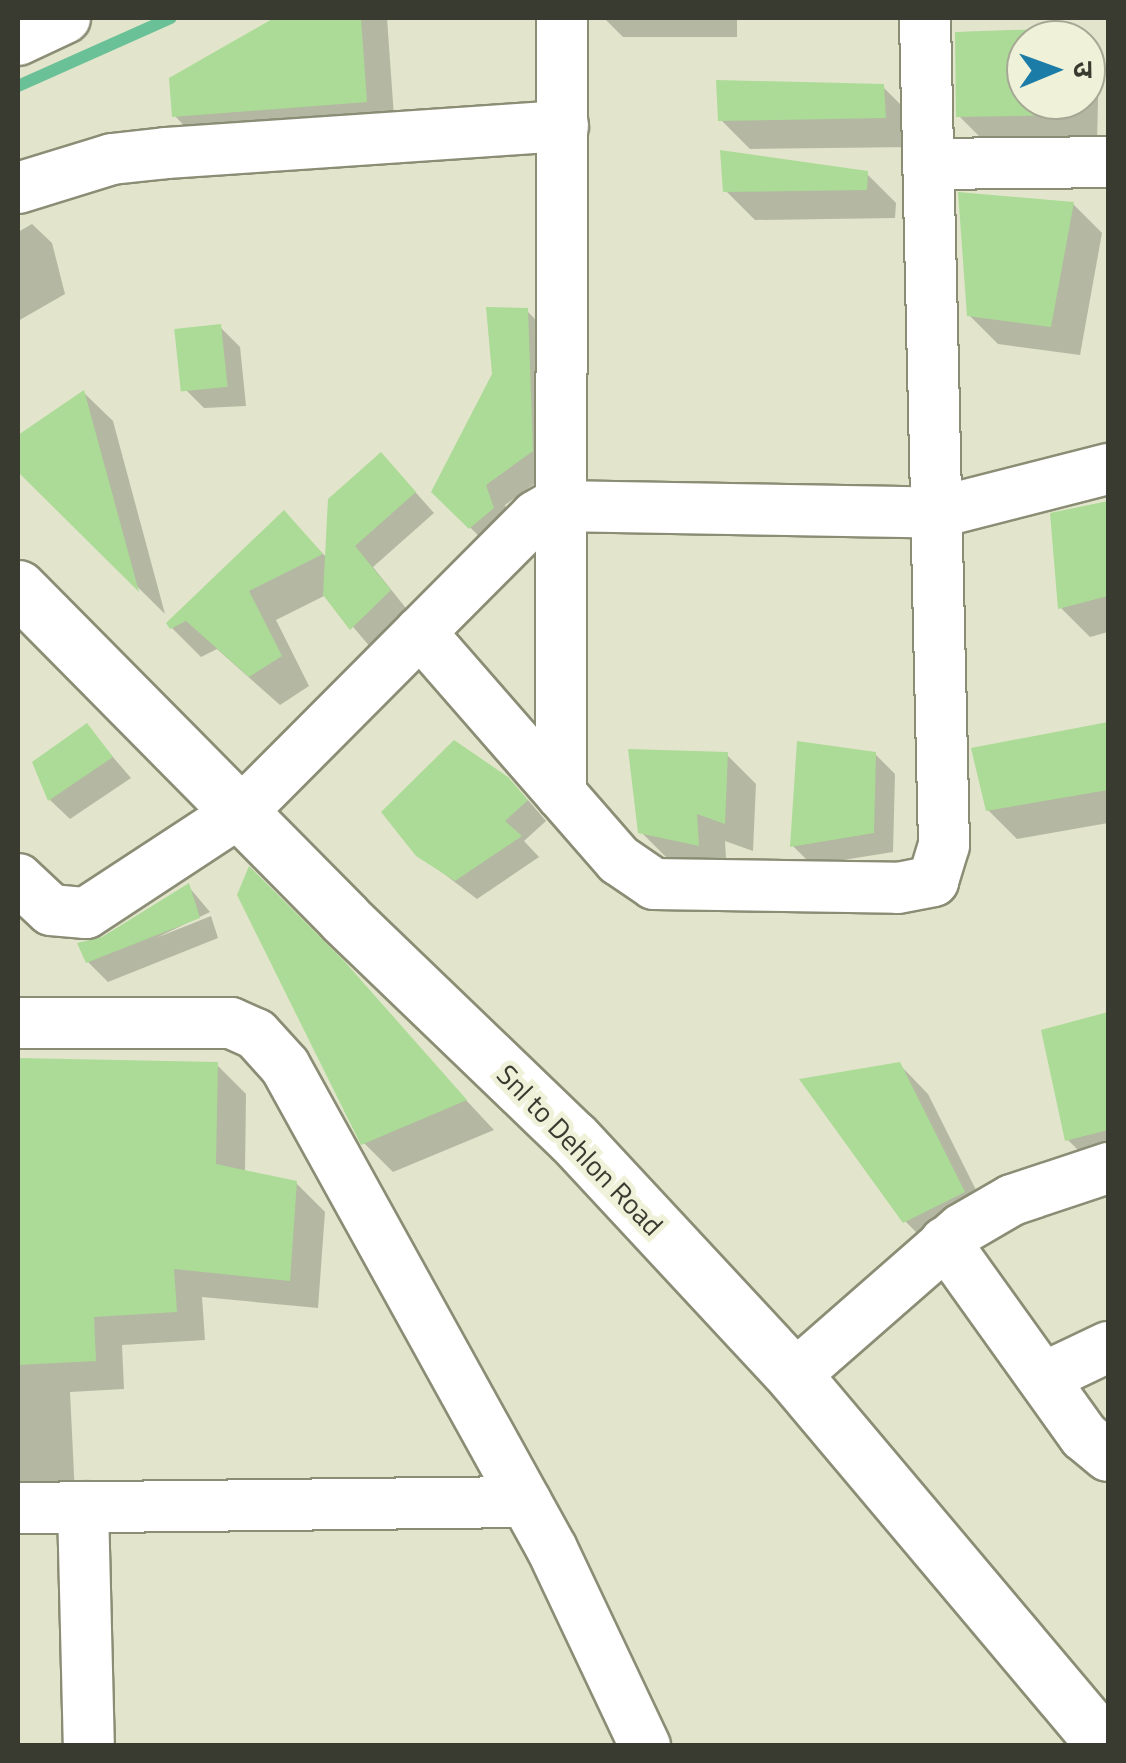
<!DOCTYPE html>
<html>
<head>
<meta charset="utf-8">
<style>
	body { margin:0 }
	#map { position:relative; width:1126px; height:1763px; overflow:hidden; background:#e2e5cb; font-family:"Titillium Web","Noto Sans Devanagari",sans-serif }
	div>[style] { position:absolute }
	.shadow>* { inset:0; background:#0003 }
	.stream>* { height:12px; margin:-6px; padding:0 6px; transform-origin:6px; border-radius:6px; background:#6bc197 }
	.building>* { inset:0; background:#abdb97; transform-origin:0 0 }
	.roads { filter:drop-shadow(2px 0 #8b8d75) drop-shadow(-2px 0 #8b8d75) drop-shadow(0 2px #8b8d75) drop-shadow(0 -2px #8b8d75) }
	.minor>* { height:50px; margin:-25px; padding:0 25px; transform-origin:25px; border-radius:25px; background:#fff }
	.tertiary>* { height:55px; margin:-27.5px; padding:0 27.5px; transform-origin:27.5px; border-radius:27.5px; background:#fff }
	span { translate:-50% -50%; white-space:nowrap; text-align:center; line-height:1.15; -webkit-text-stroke:10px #eff2d8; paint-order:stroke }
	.street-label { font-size:28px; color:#393a30 }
	.frame { position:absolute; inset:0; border:20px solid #393a30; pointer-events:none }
	.north { position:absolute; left:1006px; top:20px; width:100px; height:100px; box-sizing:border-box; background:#eff2d8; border:2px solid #a6a895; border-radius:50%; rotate:89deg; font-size:28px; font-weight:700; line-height:40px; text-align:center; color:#393a30 }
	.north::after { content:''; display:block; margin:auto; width:35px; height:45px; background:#1b7ca8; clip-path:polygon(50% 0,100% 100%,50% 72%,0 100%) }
</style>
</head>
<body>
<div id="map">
	<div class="shadow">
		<div style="clip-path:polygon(279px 18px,387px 18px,395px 131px,203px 145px,174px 115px,172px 79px)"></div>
		<div style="clip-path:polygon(604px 18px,737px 18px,737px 37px,623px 37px)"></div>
		<div style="clip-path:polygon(1070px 31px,1079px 40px,1026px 40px,1026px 100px,1086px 100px,1086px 47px,1099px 60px,1097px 143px,988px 145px,959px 116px,958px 35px)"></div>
		<div style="clip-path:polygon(883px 87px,912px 116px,914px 147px,750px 149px,721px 120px)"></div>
		<div style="clip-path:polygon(867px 174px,896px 203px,895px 218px,755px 220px,726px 191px)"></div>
		<div style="clip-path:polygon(1073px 204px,1102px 233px,1080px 355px,998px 344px,969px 315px)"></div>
		<div style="clip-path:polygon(32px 224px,52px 243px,65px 294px,18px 321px,18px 232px)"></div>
		<div style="clip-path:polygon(527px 311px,547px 331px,552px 471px,505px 505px,512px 529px,490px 547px,434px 492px)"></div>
		<div style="clip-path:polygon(220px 327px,240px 347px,246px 406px,204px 408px,184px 388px)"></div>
		<div style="clip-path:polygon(84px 393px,113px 421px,165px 614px,18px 469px,18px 438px)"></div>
		<div style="clip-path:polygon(400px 475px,434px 513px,373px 567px,409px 612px,371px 648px,326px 595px,276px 620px,309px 686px,280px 705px,217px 649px,201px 657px,172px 628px,284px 513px,328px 559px)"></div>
		<div style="clip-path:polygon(1108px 504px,1108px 632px,1090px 637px,1061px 608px,1053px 515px)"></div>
		<div style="clip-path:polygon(1108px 725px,1108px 823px,1017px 839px,988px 810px,974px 750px)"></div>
		<div style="clip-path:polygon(86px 726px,131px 778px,70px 819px,50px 800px)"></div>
		<div style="clip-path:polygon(875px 754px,895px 774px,893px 852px,812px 865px,793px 846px)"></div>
		<div style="clip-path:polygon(727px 755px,756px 784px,753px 851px,725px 841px,727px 873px,670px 861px,640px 831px)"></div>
		<div style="clip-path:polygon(528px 800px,546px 821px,524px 841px,539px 857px,477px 899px,418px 854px)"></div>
		<div style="clip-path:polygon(188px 886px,210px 912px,156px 938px,211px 916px,218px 938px,108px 982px,88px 962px,103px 939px)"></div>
		<div style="clip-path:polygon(278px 899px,494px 1130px,393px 1172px,364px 1143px)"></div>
		<div style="clip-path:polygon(1108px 1014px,1108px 1166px,1097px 1169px,1068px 1140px,1044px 1032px)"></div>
		<div style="clip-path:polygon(18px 1061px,217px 1065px,246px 1094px,245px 1172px,296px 1183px,325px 1212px,318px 1308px,202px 1297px,205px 1340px,122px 1345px,124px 1389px,70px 1392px,75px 1495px,18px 1490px)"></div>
		<div style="clip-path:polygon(899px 1064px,928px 1094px,992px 1222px,934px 1250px,905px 1221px)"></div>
	</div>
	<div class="stream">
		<div style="left:18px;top:86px;width:167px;rotate:-24deg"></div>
	</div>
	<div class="building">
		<div style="clip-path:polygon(274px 18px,361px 18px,367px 102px,172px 117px,169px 78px)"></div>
		<div style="clip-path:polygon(1071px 28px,1071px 40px,1026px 40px,1026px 100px,1069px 100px,1068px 115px,956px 117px,955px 32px)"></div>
		<div style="clip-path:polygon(716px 80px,884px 84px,886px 118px,718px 121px)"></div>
		<div style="clip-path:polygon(720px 150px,868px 171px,867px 190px,723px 192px)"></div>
		<div style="clip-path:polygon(958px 192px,1074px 202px,1051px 327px,967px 316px)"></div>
		<div style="clip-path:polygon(486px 307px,528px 308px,533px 451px,486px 485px,494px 508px,469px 529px,431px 492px,492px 374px)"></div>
		<div style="left:221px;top:324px;width:63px;height:47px;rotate:84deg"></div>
		<div style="clip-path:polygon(84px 390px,139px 592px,18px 472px,18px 435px)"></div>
		<div style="clip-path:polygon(381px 452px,416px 492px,355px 546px,391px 590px,350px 630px,323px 595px,328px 499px)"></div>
		<div style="clip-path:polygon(1108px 501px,1108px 596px,1058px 609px,1050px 513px)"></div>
		<div style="clip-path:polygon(284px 510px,323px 554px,249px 591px,282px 656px,249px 677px,186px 621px,170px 629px,166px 623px)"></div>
		<div style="clip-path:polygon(1108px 722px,1108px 790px,986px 811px,971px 748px)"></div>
		<div style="clip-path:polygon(87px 723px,113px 757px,48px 801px,32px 762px)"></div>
		<div style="clip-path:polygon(454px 740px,508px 777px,528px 800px,505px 821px,522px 836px,455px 881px,416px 856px,381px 812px)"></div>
		<div style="clip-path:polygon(797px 741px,876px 752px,874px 833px,790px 847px)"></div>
		<div style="clip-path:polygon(628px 749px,728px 752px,725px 824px,697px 814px,699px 846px,638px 833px)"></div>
		<div style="clip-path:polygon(249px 866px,345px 962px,467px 1100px,361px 1145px,237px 895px)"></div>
		<div style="clip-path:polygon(189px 883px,200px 918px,86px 963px,77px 943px,102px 937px)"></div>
		<div style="clip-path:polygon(1108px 1012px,1108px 1130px,1065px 1141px,1041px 1030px)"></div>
		<div style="clip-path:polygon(18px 1058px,218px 1062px,216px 1164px,297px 1181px,290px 1281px,174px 1269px,177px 1312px,94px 1317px,96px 1361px,18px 1365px)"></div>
		<div style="clip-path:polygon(900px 1062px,965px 1192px,903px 1223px,799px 1079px)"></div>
	</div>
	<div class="roads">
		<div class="minor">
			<div style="left:18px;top:40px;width:52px;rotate:-25.1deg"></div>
			<div style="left:928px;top:164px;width:180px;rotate:-0.6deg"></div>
			<div style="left:18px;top:188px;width:98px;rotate:-17.1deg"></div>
			<div style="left:112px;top:159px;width:54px;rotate:-6.3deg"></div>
			<div style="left:166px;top:153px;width:398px;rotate:-3.9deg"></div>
			<div style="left:420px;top:632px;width:303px;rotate:48.9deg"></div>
			<div style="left:619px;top:860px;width:42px;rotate:34.4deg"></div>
			<div style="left:654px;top:884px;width:244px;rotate:0.9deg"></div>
			<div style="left:898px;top:888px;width:36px;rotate:-11deg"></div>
			<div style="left:933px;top:881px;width:38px;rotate:-73deg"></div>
			<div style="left:944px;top:845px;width:827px;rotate:-91.32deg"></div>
			<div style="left:561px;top:794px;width:776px;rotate:-89.93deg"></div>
			<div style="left:18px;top:879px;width:45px;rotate:43.2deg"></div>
			<div style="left:51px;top:910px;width:35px;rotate:5deg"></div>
			<div style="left:86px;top:913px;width:188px;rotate:-33.3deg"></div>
			<div style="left:243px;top:810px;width:415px;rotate:-45.1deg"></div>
			<div style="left:536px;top:516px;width:20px;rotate:-30deg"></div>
			<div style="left:553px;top:506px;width:382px;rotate:1deg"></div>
			<div style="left:935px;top:513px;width:179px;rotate:-14.3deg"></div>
			<div style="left:18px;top:1023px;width:213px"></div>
			<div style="left:231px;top:1023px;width:27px;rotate:24deg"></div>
			<div style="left:256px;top:1034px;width:43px;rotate:47.8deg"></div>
			<div style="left:285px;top:1066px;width:552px;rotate:61.07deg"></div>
			<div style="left:552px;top:1549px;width:218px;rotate:64.7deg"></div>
			<div style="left:945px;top:1242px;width:239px;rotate:54.4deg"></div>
			<div style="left:1084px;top:1436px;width:31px;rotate:40deg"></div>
			<div style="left:794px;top:1376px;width:223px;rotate:-41.2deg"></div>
			<div style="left:962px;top:1229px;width:58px;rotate:-30.1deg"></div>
			<div style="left:1012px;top:1200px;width:101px;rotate:-18.4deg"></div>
			<div style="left:1043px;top:1378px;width:72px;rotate:-25.5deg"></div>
			<div style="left:83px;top:1507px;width:239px;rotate:88.6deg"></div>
			<div style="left:18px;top:1508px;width:508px;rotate:-0.68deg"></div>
		</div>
		<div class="tertiary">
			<div style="left:18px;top:588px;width:464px;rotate:45.3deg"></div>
			<div style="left:344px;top:918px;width:318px;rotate:43.9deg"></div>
			<div style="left:573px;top:1138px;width:325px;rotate:47.1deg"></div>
			<div style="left:794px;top:1376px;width:484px;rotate:49.9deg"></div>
		</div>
	</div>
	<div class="street-label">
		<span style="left:580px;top:1150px;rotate:46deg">Snl to Dehlon Road</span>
	</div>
	<div class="frame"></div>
	<div class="north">उ</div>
</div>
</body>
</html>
